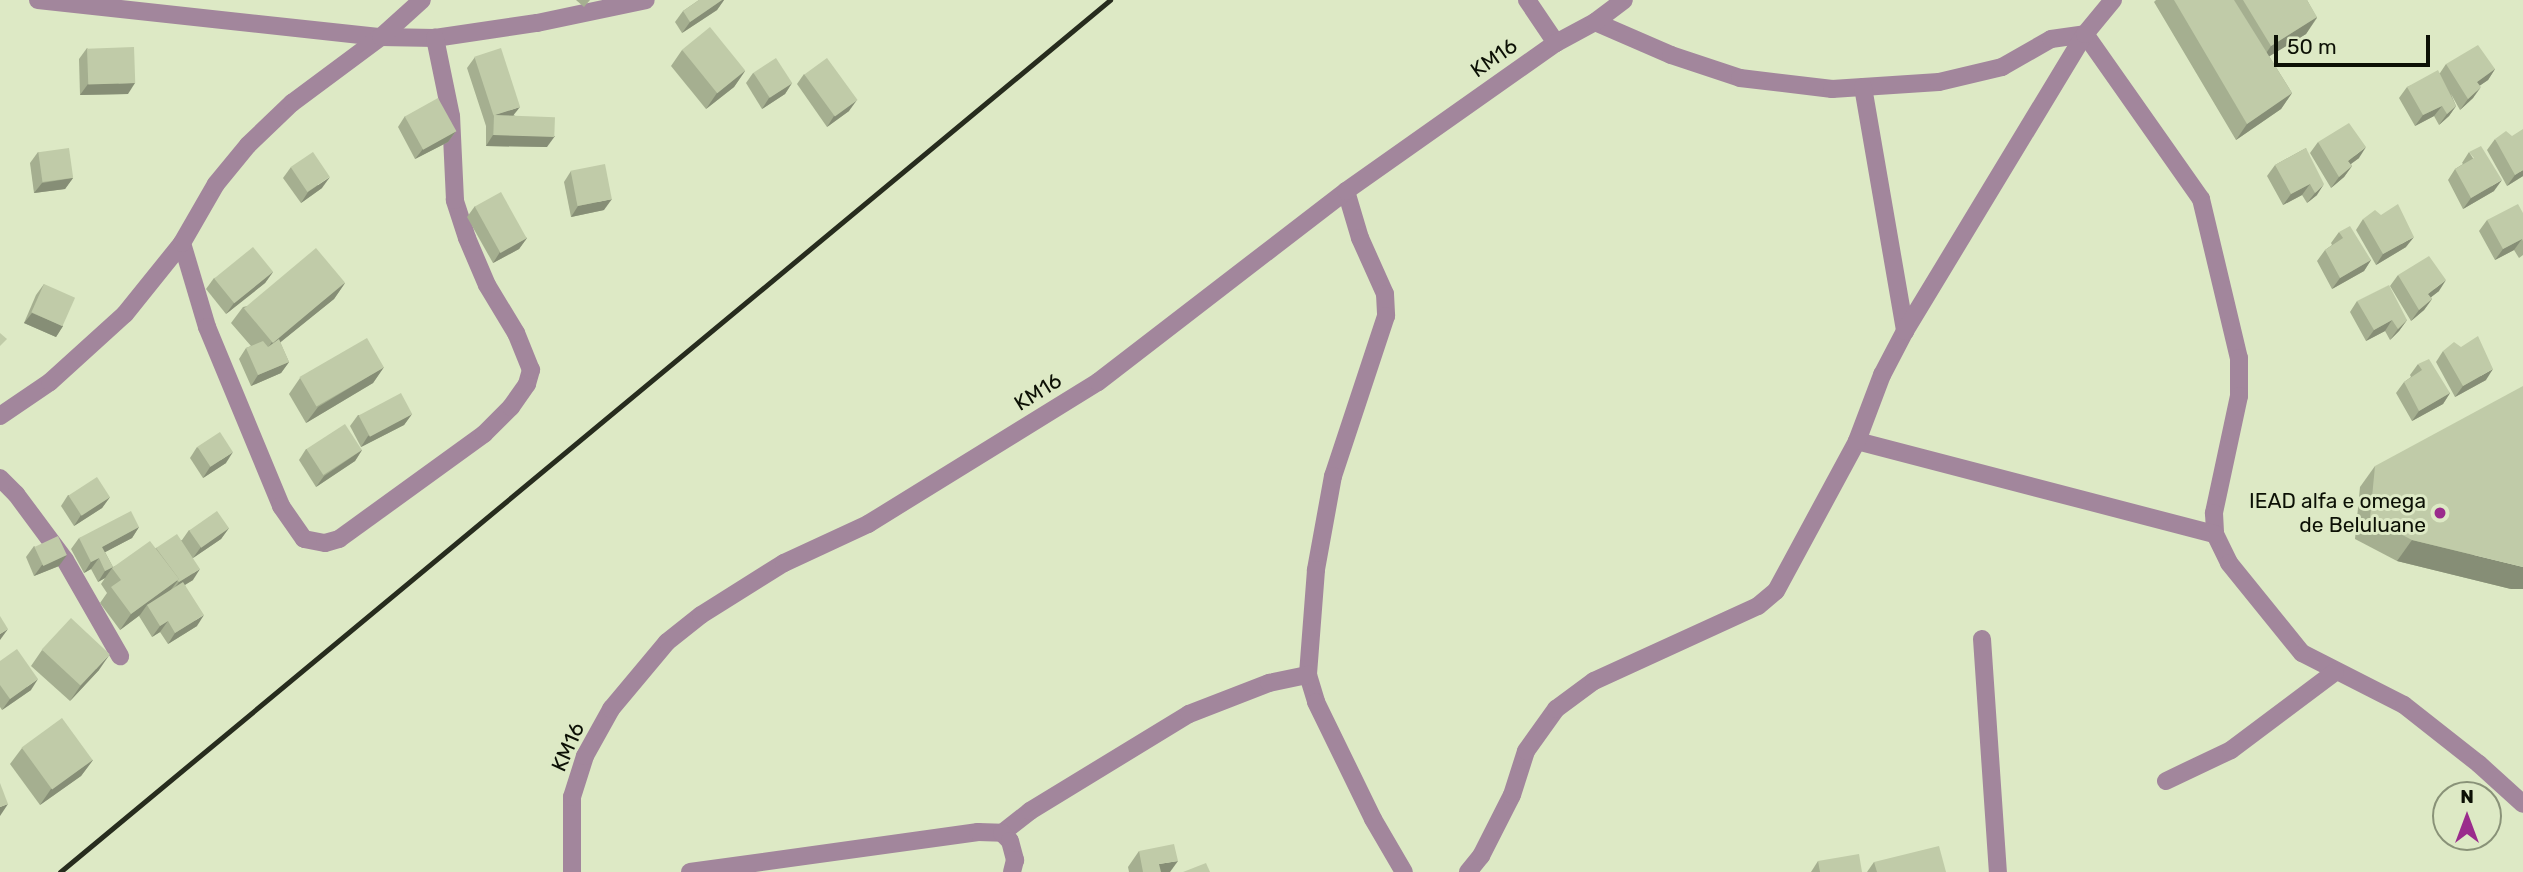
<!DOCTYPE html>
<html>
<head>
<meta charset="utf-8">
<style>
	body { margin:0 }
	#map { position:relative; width:2523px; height:872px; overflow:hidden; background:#dde9c5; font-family:Rubik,sans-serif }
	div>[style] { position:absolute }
	.minor>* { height:18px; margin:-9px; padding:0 9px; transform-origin:9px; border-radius:9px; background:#a2869c }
	.rail>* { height:5px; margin:-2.5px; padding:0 2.5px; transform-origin:2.5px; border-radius:2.5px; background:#272c1e }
	.wall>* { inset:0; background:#a5af90 }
	.shaded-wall>* { inset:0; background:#868e76 }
	.building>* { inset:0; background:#c0cba8; transform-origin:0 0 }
	.dots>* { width:19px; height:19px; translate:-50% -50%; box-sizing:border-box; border:4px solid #dde9c5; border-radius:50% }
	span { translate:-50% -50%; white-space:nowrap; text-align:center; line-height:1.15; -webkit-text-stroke:6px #dde9c5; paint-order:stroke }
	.street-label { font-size:21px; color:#0c1005 }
	.poi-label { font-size:21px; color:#0c1005 }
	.right { translate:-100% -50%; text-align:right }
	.north { position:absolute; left:2432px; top:781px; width:70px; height:70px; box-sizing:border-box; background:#dde9c5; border:2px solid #899278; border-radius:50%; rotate:0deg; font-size:19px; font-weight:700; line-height:28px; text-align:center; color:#0c1005 }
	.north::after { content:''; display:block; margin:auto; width:24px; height:32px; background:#9a2c8c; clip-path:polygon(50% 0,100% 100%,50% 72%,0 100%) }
	.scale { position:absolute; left:2274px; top:35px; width:156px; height:32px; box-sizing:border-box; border:4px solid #0c1005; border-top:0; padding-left:9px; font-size:21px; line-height:24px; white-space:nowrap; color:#0c1005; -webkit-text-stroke:5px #dde9c5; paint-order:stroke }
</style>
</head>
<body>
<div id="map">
	<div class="minor">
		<div style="left:38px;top:0;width:345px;rotate:6.2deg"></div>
		<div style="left:381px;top:37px;width:54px;rotate:1.1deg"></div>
		<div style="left:435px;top:38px;width:103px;rotate:-8.4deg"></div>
		<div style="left:537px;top:23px;width:111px;rotate:-11.9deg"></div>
		<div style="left:1527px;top:0;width:52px;rotate:56deg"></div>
		<div style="left:1595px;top:22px;width:83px;rotate:23.5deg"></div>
		<div style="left:1671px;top:55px;width:73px;rotate:18.4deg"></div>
		<div style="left:1740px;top:78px;width:93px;rotate:6.8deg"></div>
		<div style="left:1832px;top:89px;width:107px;rotate:-3.7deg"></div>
		<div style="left:1939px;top:82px;width:65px;rotate:-13.4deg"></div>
		<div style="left:2002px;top:67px;width:56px;rotate:-29.7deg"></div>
		<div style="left:2051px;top:39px;width:34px;rotate:-8deg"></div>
		<div style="left:2085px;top:34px;width:202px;rotate:54.9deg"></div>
		<div style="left:2201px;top:199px;width:163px;rotate:76.6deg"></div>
		<div style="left:2239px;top:358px;width:38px;rotate:90deg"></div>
		<div style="left:2239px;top:396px;width:120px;rotate:102.1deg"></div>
		<div style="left:2214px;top:513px;width:21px;rotate:87deg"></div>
		<div style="left:2215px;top:534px;width:32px;rotate:64deg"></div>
		<div style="left:2229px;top:563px;width:116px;rotate:51deg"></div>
		<div style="left:2302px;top:653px;width:114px;rotate:27deg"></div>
		<div style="left:2404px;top:705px;width:95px;rotate:38.2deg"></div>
		<div style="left:2479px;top:764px;width:59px;rotate:42.3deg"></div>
		<div style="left:1863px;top:87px;width:248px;rotate:80.2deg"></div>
		<div style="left:1346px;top:191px;width:49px;rotate:73.4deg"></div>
		<div style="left:1360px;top:238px;width:61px;rotate:65.9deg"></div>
		<div style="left:1385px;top:294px;width:22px;rotate:87deg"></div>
		<div style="left:1386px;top:316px;width:169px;rotate:108.3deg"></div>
		<div style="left:1333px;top:476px;width:96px;rotate:100.3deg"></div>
		<div style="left:1316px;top:570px;width:105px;rotate:94.4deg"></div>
		<div style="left:1308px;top:675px;width:28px;rotate:73deg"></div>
		<div style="left:1316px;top:702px;width:130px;rotate:64deg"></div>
		<div style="left:1373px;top:819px;width:61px;rotate:59.7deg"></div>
		<div style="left:182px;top:243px;width:88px;rotate:73.4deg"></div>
		<div style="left:207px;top:327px;width:194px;rotate:67.5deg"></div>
		<div style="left:281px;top:506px;width:40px;rotate:55.1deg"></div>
		<div style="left:304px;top:539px;width:21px;rotate:11deg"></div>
		<div style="left:325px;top:543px;width:15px;rotate:-16deg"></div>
		<div style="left:339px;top:539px;width:179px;rotate:-35.9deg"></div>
		<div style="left:484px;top:434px;width:38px;rotate:-45deg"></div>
		<div style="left:511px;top:407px;width:28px;rotate:-55deg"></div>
		<div style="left:527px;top:384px;width:15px;rotate:-74deg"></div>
		<div style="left:531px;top:370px;width:40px;rotate:-112deg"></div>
		<div style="left:516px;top:333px;width:56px;rotate:-121.1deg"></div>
		<div style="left:487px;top:285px;width:51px;rotate:-113.1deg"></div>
		<div style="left:467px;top:238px;width:40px;rotate:-108deg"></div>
		<div style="left:455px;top:200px;width:84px;rotate:-92.7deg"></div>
		<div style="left:451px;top:116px;width:80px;rotate:-101.6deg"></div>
		<div style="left:0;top:416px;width:60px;rotate:-34.2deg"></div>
		<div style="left:50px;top:382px;width:101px;rotate:-42.2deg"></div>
		<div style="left:125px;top:314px;width:91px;rotate:-51.2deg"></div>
		<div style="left:182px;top:243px;width:68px;rotate:-60deg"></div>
		<div style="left:216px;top:184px;width:50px;rotate:-50.6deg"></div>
		<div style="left:248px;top:145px;width:61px;rotate:-43.7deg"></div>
		<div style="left:292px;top:103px;width:111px;rotate:-36.6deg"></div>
		<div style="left:381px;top:37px;width:55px;rotate:-42.1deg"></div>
		<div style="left:1857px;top:441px;width:370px;rotate:14.6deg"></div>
		<div style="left:0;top:478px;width:23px;rotate:45deg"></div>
		<div style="left:16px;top:494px;width:82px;rotate:53.4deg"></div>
		<div style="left:65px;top:560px;width:111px;rotate:60.2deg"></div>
		<div style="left:1982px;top:639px;width:234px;rotate:86.1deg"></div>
		<div style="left:2166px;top:781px;width:72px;rotate:-25.5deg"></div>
		<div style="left:2231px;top:750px;width:130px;rotate:-36.9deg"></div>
		<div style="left:1002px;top:833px;width:36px;rotate:-38deg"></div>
		<div style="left:1030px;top:811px;width:186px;rotate:-31.4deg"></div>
		<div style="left:1189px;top:714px;width:86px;rotate:-21.2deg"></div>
		<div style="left:1269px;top:683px;width:40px;rotate:-12deg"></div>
		<div style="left:572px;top:872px;width:75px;rotate:-90deg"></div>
		<div style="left:572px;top:797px;width:43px;rotate:-72.4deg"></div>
		<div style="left:585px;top:756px;width:54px;rotate:-61deg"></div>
		<div style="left:611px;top:709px;width:87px;rotate:-50.1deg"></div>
		<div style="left:667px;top:642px;width:43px;rotate:-38.5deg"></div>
		<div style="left:701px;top:615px;width:98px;rotate:-32.1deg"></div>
		<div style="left:784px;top:563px;width:93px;rotate:-24.9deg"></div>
		<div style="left:868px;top:524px;width:270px;rotate:-31.7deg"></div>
		<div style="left:1098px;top:382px;width:313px;rotate:-37.6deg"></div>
		<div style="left:1346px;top:191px;width:257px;rotate:-35.2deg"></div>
		<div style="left:1556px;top:43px;width:44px;rotate:-28.3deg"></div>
		<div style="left:1595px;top:22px;width:36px;rotate:-37deg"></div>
		<div style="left:690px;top:872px;width:291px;rotate:-7.9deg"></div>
		<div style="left:978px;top:832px;width:24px;rotate:2deg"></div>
		<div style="left:1002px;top:833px;width:11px;rotate:45deg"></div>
		<div style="left:1010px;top:841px;width:20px;rotate:75deg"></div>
		<div style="left:1015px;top:860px;width:12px;rotate:104deg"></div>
		<div style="left:1468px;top:872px;width:21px;rotate:-51deg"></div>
		<div style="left:1481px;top:856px;width:68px;rotate:-63.1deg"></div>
		<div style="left:1512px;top:795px;width:46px;rotate:-72.3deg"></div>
		<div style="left:1526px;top:751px;width:52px;rotate:-54.5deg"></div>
		<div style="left:1556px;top:709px;width:47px;rotate:-36.4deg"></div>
		<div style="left:1594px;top:681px;width:180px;rotate:-24.6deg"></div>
		<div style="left:1758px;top:606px;width:23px;rotate:-40deg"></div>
		<div style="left:1776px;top:591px;width:170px;rotate:-61.6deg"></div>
		<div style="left:1857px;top:441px;width:71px;rotate:-69.3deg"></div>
		<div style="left:1882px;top:375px;width:50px;rotate:-62.4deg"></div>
		<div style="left:1905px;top:331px;width:347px;rotate:-58.8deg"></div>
		<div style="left:2085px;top:34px;width:44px;rotate:-50.5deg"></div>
	</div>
	<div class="rail">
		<div style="left:60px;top:872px;width:1365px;rotate:-39.71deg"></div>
	</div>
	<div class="wall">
		<div style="clip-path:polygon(576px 0,590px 0,584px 7px)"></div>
		<div style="clip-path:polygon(699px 0,724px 0,717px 10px,682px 33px,675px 22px,683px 11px)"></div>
		<div style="clip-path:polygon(2156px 0,2307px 0,2317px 18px,2306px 34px,2269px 56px,2292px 93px,2281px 109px,2236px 140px,2154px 2px)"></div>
		<div style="clip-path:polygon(87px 48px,128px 94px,80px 95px,79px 59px)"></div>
		<div style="clip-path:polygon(682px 50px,745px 71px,734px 87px,706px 109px,671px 66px)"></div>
		<div style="clip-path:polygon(475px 57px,514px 115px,547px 147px,486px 146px,486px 126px,467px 68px)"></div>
		<div style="clip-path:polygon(2446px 64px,2495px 69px,2488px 80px,2479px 86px,2473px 98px,2460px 110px,2451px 94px,2456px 106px,2449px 116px,2439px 125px,2434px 116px,2415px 126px,2399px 98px,2407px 87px,2440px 73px)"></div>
		<div style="clip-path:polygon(753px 73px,792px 83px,785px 94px,762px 109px,746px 83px)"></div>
		<div style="clip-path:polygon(804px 74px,849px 111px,827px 127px,797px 84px)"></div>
		<div style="clip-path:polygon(405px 116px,456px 131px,448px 142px,415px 159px,398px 127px)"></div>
		<div style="clip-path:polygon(2495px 139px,2523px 176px,2507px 186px,2487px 150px)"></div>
		<div style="clip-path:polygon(2318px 142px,2359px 158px,2351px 164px,2352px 166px,2344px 177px,2331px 188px,2310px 153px)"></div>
		<div style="clip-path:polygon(2306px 148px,2317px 195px,2307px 203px,2302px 195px,2283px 205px,2267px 176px,2275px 165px)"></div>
		<div style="clip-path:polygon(38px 152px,73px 178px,65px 189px,34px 193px,30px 163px)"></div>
		<div style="clip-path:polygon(2469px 152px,2494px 191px,2463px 209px,2448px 180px,2455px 169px,2463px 164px,2462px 163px)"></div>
		<div style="clip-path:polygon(291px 167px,322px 188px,301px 203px,283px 178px)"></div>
		<div style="clip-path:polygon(571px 171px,604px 210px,571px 217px,564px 182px)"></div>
		<div style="clip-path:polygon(475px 206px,527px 238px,519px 249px,493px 263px,467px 217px)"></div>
		<div style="clip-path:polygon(2523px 213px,2523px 255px,2519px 258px,2514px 250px,2495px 260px,2479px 231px,2487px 220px)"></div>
		<div style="clip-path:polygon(2363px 219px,2406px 247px,2376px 265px,2356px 230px)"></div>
		<div style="clip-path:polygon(2339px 232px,2371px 260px,2364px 271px,2332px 289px,2317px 261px,2325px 250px,2332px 245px,2331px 243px)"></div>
		<div style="clip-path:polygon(273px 272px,265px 283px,226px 314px,206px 289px,214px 278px)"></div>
		<div style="clip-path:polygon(2398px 275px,2439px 291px,2431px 297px,2432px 299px,2424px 310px,2411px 321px,2390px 286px)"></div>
		<div style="clip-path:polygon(345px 283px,334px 299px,280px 342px,289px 362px,281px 373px,251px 386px,239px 359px,246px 348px,251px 346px,231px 323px,243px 307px)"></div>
		<div style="clip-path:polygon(44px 284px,63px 326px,56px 337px,24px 323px,36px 295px)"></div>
		<div style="clip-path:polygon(2357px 301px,2407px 320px,2399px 331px,2390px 340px,2385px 331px,2366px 341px,2350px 312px)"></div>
		<div style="clip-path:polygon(2443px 351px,2486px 380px,2455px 397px,2436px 362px)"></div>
		<div style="clip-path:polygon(2418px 364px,2450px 393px,2443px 404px,2412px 421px,2396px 393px,2404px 382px,2411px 377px,2410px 375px)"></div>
		<div style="clip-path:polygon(384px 367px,373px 383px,306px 423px,289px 394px,300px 378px)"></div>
		<div style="clip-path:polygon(412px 414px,404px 425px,361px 447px,350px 426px,358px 415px)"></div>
		<div style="clip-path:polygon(197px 447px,226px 463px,203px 478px,190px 458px)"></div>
		<div style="clip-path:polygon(306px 449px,362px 450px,355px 461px,316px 487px,299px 460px)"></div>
		<div style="clip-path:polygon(2375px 466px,2511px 589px,2397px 561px,2355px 539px,2360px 487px)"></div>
		<div style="clip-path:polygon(68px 495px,110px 497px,102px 508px,74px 526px,61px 506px)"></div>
		<div style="clip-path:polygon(139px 527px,132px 538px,105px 552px,113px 567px,156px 548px,182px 540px,189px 530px,229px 528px,221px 539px,193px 558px,193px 580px,185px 585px,197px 626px,168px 644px,160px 632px,152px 637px,139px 616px,140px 615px,120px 630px,100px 603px,107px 593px,101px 584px,105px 578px,98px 582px,91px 569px,84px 573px,71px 549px,79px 538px)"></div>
		<div style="clip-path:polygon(34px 546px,59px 566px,34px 576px,26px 557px)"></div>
		<div style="clip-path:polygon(42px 650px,99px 670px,70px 701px,31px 666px)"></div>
		<div style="clip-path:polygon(0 661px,31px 690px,2px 710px,0 707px)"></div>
		<div style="clip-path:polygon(22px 748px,93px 760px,81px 776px,40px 805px,10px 764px)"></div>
		<div style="clip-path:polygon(1139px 851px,1170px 872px,1129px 872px,1128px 867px)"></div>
		<div style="clip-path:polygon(1818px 861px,1862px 872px,1811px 872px)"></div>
		<div style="clip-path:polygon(1874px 862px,1946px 872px,1867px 872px)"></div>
	</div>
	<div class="shaded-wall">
		<div style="clip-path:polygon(722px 0,724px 0,717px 10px,682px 33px,690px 22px)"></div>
		<div style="clip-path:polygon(2317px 17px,2306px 34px,2260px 62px,2271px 46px)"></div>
		<div style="clip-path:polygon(2495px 69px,2488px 80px,2469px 93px,2477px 82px)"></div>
		<div style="clip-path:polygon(745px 71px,734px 87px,706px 109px,717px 93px)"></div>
		<div style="clip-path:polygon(135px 83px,128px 94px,80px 95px,88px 84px)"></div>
		<div style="clip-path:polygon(792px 83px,785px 94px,762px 109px,769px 98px)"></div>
		<div style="clip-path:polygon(2481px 87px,2473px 98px,2460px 110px,2468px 99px)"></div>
		<div style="clip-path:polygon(2292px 93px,2281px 109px,2236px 140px,2247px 124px)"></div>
		<div style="clip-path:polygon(857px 100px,849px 111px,827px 127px,834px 116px)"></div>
		<div style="clip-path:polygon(2442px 106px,2434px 116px,2415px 126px,2423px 115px)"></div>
		<div style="clip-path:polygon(2456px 106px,2449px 116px,2439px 125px,2447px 114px)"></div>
		<div style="clip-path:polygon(520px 107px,512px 117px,494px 115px)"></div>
		<div style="clip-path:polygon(456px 131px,448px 142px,415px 159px,423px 149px)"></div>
		<div style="clip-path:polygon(493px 135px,555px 136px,547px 147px,486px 146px)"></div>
		<div style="clip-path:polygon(2366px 147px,2359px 158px,2341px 171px,2348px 161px)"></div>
		<div style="clip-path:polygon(2352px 166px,2344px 177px,2331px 188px,2339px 177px)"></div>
		<div style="clip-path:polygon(2523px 170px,2523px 176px,2507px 186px,2515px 175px)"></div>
		<div style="clip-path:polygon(330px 177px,322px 188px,301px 203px,308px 192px)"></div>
		<div style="clip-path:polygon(73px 178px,65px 189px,34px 193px,42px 183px)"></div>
		<div style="clip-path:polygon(2502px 180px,2494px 191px,2463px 209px,2471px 198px)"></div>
		<div style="clip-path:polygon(2310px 184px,2302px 195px,2283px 205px,2291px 194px)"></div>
		<div style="clip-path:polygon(2324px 184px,2317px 195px,2307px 203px,2315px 193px)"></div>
		<div style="clip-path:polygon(612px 199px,604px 210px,571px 217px,578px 206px)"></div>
		<div style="clip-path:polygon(2414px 237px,2406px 247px,2376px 265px,2383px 254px)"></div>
		<div style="clip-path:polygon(527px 238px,519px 249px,493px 263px,500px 252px)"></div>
		<div style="clip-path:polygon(2522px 239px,2514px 250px,2495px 260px,2503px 249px)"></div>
		<div style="clip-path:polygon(2371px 260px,2364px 271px,2332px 289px,2340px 278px)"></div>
		<div style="clip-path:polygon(273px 272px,265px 283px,226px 314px,234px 303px)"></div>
		<div style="clip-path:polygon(2446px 280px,2439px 291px,2421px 305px,2428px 294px)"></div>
		<div style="clip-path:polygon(345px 283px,334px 299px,261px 358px,272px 342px)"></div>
		<div style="clip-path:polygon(2432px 299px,2424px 310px,2411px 321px,2419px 310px)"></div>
		<div style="clip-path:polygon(32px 313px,63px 326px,56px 337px,24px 323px)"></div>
		<div style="clip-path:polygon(2392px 320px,2385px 331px,2366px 341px,2374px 330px)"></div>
		<div style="clip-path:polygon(2407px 320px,2399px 331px,2390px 340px,2398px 329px)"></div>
		<div style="clip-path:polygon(289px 362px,281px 373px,251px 386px,258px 375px)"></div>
		<div style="clip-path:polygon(384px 367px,373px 383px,306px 423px,318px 407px)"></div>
		<div style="clip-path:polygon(2493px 369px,2486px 380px,2455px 397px,2463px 386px)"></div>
		<div style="clip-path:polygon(2450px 393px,2443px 404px,2412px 421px,2419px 411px)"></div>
		<div style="clip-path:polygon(412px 414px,404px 425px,361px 447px,368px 436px)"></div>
		<div style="clip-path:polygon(362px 450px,355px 461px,316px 487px,324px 476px)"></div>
		<div style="clip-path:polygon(233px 452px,226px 463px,203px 478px,210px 467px)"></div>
		<div style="clip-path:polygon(110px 497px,102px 508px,74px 526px,81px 515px)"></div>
		<div style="clip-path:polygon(139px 527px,132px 538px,94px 558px,102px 547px)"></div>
		<div style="clip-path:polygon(229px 528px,221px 539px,193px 558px,201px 547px)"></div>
		<div style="clip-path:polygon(2412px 540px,2523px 567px,2523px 589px,2511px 589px,2397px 561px)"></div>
		<div style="clip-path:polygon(67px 555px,59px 566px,34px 576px,42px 565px)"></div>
		<div style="clip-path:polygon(99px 558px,91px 569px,84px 573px,91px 562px)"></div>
		<div style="clip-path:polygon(113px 567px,105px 578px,98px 582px,105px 571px)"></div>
		<div style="clip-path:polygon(200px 569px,193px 580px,171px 593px,179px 582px)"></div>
		<div style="clip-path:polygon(179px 579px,167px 595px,147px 605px,140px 615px,120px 630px,131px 614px)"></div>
		<div style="clip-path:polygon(204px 615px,197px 626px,168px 644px,175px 633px)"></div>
		<div style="clip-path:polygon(168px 621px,160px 632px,152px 637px,160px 626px)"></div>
		<div style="clip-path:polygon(8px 629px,0 640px,0 634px)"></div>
		<div style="clip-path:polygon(110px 654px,99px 670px,70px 701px,81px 685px)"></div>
		<div style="clip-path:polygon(38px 679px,31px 690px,2px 710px,10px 699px)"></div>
		<div style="clip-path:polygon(93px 760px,81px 776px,40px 805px,51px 789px)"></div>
		<div style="clip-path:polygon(8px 804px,0 816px,0 807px)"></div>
		<div style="clip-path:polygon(1178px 861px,1170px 872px,1154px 872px,1159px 864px)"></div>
	</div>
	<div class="building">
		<div style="clip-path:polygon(699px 0,722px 0,690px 22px,683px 11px)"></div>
		<div style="clip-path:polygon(2174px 0,2234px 0,2292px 93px,2247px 124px)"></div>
		<div style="clip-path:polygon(2243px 0,2307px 0,2317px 17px,2271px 46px)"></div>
		<div style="left:710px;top:27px;width:56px;height:36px;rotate:51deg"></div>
		<div style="clip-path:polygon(2478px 45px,2495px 69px,2477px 82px,2481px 87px,2468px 99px,2446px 64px)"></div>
		<div style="left:134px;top:47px;width:36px;height:47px;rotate:88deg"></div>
		<div style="left:501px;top:48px;width:62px;height:28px;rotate:72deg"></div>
		<div style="left:776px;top:58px;width:30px;height:27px;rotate:57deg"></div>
		<div style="left:827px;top:58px;width:52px;height:28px;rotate:54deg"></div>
		<div style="clip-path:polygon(2438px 70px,2456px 106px,2447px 114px,2442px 106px,2423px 115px,2407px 87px)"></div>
		<div style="left:438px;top:98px;width:38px;height:38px;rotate:61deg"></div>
		<div style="left:494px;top:115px;width:61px;height:20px;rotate:2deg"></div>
		<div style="clip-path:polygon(2349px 123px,2366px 147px,2348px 161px,2352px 166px,2339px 177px,2318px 142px)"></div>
		<div style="clip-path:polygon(2523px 129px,2523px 170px,2515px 175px,2495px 139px,2506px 131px,2512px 136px)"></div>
		<div style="clip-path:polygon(2481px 146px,2502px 180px,2471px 198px,2455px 169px,2474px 158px,2469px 152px)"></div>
		<div style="left:69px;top:148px;width:30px;height:31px;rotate:82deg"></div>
		<div style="clip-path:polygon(2306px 148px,2324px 184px,2315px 193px,2310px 184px,2291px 194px,2275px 165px)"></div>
		<div style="left:313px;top:152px;width:30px;height:27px;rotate:56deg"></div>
		<div style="left:605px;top:164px;width:36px;height:35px;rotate:79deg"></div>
		<div style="left:501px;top:192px;width:53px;height:30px;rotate:61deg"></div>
		<div style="clip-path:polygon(2398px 204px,2414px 237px,2383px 254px,2363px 219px,2375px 210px,2381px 215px)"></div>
		<div style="clip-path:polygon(2518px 204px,2523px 213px,2523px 241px,2522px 239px,2503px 249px,2487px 220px)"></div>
		<div style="clip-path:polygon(2350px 226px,2371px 260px,2340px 278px,2325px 250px,2343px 238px,2339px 232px)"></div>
		<div style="left:253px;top:247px;width:32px;height:50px;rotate:51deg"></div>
		<div style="left:316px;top:248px;width:45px;height:94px;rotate:50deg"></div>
		<div style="clip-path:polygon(2429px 256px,2446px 280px,2428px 294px,2432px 299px,2419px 310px,2398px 275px)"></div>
		<div style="left:44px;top:284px;width:34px;height:31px;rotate:24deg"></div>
		<div style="clip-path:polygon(2389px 285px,2407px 320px,2398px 329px,2392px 320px,2374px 330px,2357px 301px)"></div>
		<div style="clip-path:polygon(0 333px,7px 339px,0 346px)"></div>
		<div style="clip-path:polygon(2478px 336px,2493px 369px,2463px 386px,2443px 351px,2454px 342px,2461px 347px)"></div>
		<div style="left:367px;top:338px;width:34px;height:78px;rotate:60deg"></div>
		<div style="clip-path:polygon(279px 339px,289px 362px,258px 375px,246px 348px,263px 341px,268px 347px)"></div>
		<div style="clip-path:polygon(2429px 359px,2450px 393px,2419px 411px,2404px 382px,2422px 370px,2418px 364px)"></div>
		<div style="clip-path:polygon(2523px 386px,2523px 567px,2412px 540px,2370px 518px,2375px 466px)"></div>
		<div style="left:401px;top:393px;width:24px;height:48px;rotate:62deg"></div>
		<div style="left:345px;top:424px;width:31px;height:46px;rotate:57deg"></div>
		<div style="left:220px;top:432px;width:24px;height:27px;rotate:57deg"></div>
		<div style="left:97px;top:477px;width:24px;height:34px;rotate:57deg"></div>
		<div style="clip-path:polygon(131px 511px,139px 527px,102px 547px,113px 567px,105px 571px,99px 558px,91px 562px,79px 538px)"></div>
		<div style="left:217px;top:511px;width:21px;height:34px;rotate:55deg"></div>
		<div style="clip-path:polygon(177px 534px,200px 569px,179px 582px,177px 580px,179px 579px,156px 548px)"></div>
		<div style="left:58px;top:536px;width:21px;height:26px;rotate:65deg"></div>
		<div style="clip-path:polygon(150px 541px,179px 579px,131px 614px,111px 587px,121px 580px,112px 568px)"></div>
		<div style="clip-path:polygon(183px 582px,204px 615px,175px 633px,168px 621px,160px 626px,147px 605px)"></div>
		<div style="clip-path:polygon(0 616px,8px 629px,0 634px)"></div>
		<div style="left:71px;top:618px;width:53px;height:43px;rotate:43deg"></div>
		<div style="clip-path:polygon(17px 649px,38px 679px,10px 699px,0 685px,0 661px)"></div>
		<div style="left:62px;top:718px;width:52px;height:50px;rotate:54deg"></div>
		<div style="clip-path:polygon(0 783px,8px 804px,0 807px)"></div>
		<div style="clip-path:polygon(1174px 844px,1178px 861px,1159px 864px,1161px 872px,1143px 872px,1139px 851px)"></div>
		<div style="clip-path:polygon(1939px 846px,1946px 872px,1877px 872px,1874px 862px)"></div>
		<div style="clip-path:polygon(1859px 854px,1862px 872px,1820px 872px,1818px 861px)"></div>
		<div style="clip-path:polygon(1206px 863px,1210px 872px,1183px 872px)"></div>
	</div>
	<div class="dots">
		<div style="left:2440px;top:513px;background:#9a2c8c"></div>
	</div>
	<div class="street-label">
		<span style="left:1494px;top:58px;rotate:-35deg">KM16</span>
		<span style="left:1038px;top:392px;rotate:-32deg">KM16</span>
		<span style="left:568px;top:747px;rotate:-66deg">KM16</span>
	</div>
	<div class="poi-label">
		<span class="right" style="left:2426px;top:513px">IEAD alfa e omega<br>de Beluluane</span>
	</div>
	<div class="north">N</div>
	<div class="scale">50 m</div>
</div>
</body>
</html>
